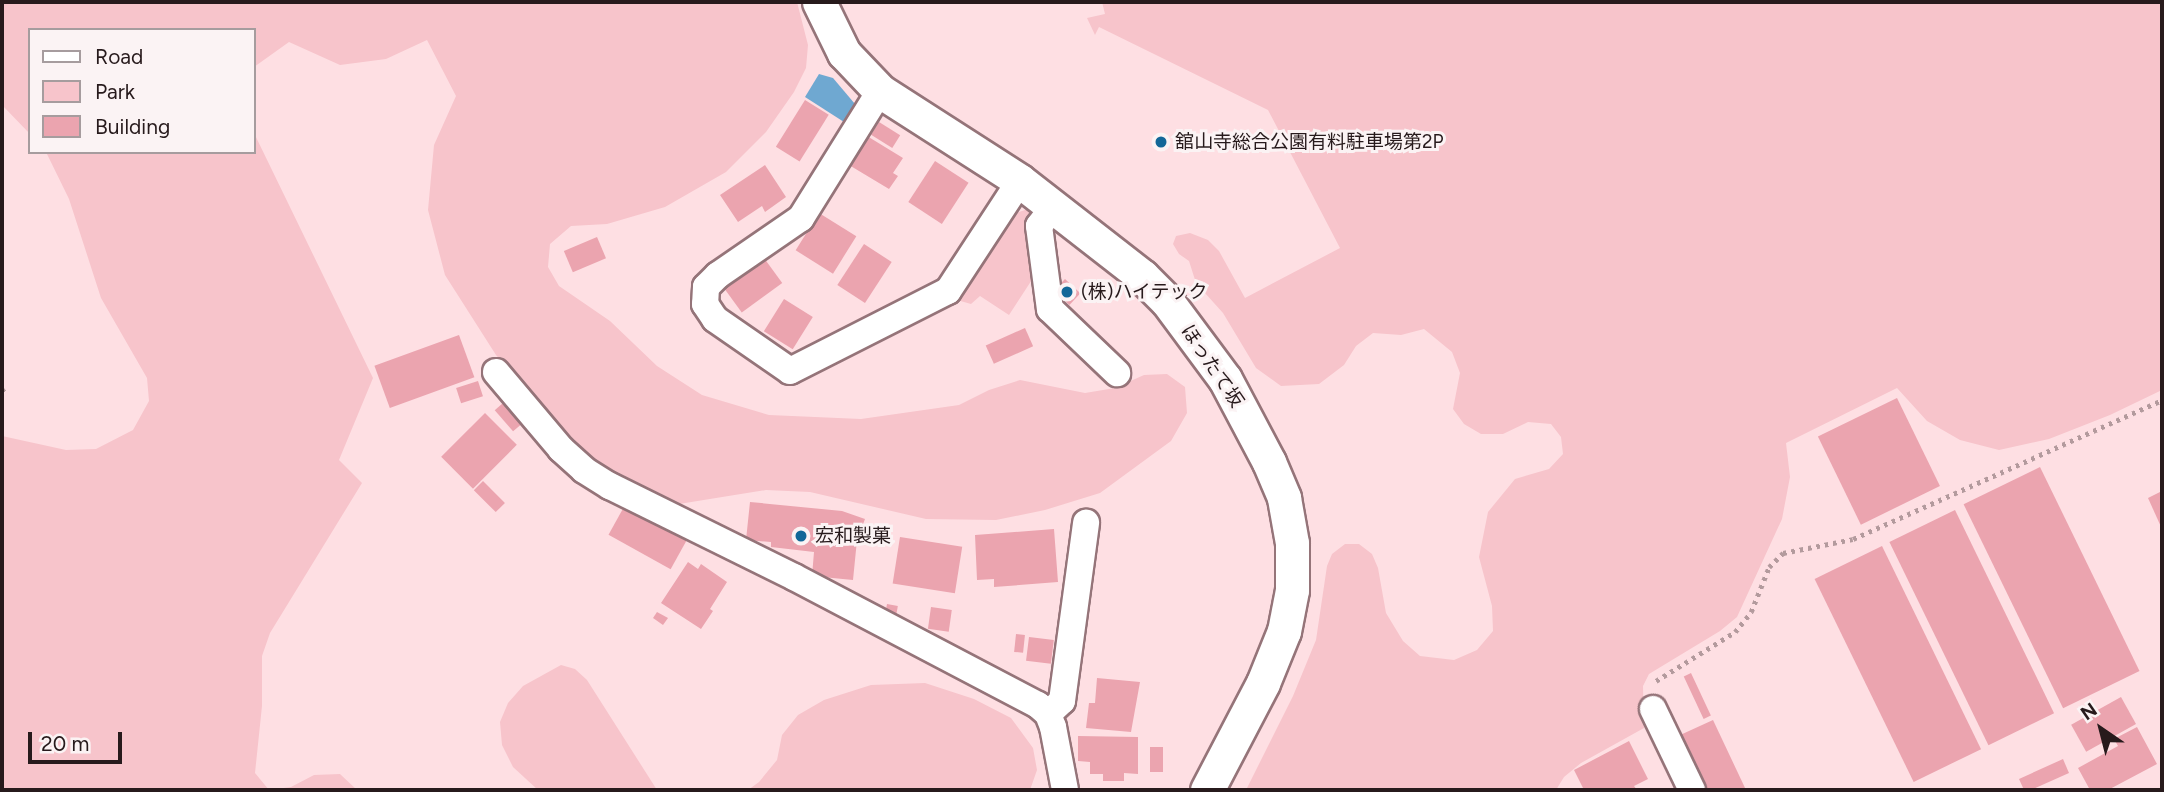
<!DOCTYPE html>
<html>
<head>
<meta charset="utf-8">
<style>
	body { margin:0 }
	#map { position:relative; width:2164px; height:792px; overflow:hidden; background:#fedfe3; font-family:Figtree,"Noto Sans JP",sans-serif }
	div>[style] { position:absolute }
	.green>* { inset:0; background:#f7c4cb }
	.water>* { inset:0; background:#6fa8d1 }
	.building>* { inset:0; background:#eba4af; transform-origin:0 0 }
	.path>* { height:4.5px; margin-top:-2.25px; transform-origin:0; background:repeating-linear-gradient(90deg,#b39a9d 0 3.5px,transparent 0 8.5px) }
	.roads { filter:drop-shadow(2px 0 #957479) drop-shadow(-2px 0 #957479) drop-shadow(0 2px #957479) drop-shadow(0 -2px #957479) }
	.minor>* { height:26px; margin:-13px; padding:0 13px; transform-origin:13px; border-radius:13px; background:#fff }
	.tertiary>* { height:33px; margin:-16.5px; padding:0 16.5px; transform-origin:16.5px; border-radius:16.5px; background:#fff }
	.dots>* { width:19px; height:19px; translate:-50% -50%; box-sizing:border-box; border:4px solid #fbf3f4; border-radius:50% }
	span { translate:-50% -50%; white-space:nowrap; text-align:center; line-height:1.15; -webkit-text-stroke:6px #fbf3f4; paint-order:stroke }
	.poi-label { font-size:19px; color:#271a1c }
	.left { translate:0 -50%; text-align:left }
	.street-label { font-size:19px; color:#271a1c }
	.frame { position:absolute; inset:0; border:4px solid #271a1c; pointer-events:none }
	.legend { position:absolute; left:28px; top:28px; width:228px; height:126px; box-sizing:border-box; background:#fbf3f4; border:2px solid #a69c9e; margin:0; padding:9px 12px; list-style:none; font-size:21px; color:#271a1c }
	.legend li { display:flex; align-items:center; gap:14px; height:35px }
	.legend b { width:35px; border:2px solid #a69c9e }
	.north { position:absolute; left:2066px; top:694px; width:70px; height:70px; -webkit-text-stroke:5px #fbf3f4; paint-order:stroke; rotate:325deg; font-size:19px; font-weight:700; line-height:28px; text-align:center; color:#271a1c }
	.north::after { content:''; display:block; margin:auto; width:24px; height:32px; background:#271a1c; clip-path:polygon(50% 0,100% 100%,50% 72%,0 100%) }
	.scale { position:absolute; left:28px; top:732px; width:94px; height:32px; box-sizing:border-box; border:4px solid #271a1c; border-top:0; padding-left:9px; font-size:21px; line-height:24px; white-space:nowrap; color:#271a1c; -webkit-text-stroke:5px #fbf3f4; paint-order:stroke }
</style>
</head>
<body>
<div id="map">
	<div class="green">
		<div style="clip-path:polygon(2px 2px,797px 2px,808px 45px,806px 68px,794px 92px,766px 132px,726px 172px,665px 207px,607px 224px,571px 226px,550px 244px,548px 267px,559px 286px,610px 321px,657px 366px,702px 395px,769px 415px,861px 419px,959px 405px,989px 390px,1020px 380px,1085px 393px,1115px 388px,1144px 375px,1167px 374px,1185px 387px,1187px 413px,1171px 441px,1100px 493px,1045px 510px,996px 520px,926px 519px,810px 492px,766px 490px,679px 504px,658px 497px,591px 461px,570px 441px,496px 355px,445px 275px,428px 210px,434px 145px,456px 96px,427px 40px,386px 59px,340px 65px,289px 42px,254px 67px,254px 30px,30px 30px,30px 134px,2px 105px)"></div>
		<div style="clip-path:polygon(1102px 2px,2162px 2px,2162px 390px,2110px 415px,2049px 439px,1999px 450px,1960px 440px,1927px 421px,1897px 388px,1786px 443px,1790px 477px,1782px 519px,1737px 617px,1720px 631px,1649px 674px,1643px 686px,1644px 728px,1581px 763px,1564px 777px,1556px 790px,1246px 790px,1293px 696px,1316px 640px,1327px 566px,1332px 554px,1345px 544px,1359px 544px,1372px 554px,1378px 568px,1386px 613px,1403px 641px,1420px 656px,1454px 660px,1477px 650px,1493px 631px,1492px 606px,1479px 557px,1488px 512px,1515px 479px,1549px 469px,1563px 454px,1561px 437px,1551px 424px,1528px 422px,1503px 434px,1481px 434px,1464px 424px,1453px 409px,1460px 373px,1452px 352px,1424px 329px,1401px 335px,1373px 333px,1356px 346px,1344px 365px,1319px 384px,1281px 386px,1256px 368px,1223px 313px,1196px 283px,1189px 261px,1179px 254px,1173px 244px,1176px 236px,1190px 233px,1208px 240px,1219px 251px,1245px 298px,1340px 248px,1268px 110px,1099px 27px,1095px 35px,1087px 18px,1105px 14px)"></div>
		<div style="clip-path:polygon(254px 133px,373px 378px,339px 460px,362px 483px,270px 633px,262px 656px,262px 706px,255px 773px,269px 790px,291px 787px,314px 775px,340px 774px,357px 790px,2px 790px,2px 436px,66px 450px,96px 449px,133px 430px,149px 401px,147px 378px,101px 298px,69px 199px,46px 152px,254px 152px)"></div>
		<div style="clip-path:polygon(1031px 208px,1037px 272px,1009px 315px,980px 296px,971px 304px,957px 300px,1013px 214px)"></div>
		<div style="clip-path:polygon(561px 665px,575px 669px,587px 680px,657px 790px,538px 790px,513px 767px,502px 745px,500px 722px,508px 703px,523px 686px)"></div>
		<div style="clip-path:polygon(925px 683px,974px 699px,1011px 718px,1033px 748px,1037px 770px,1030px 790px,748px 790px,759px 782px,777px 760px,782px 735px,798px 715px,824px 700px,871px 685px)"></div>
	</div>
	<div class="water">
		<div style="clip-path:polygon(819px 74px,833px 78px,855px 104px,844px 122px,805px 97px)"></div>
	</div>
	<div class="building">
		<div style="left:805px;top:100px;width:28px;height:55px;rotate:32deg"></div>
		<div style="left:879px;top:122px;width:25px;height:15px;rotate:32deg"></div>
		<div style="clip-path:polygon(867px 136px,903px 158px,893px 173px,898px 176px,889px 189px,849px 165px)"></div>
		<div style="left:935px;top:161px;width:40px;height:49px;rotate:33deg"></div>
		<div style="clip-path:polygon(765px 165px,786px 197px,765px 212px,762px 206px,738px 222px,720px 195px)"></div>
		<div style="left:819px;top:213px;width:44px;height:44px;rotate:32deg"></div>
		<div style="left:597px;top:237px;width:23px;height:36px;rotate:67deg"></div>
		<div style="left:864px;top:244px;width:33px;height:49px;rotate:33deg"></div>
		<div style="left:764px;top:258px;width:31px;height:50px;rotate:54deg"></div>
		<div style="left:1065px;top:279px;width:21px;height:16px;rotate:43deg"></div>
		<div style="left:784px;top:299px;width:34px;height:38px;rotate:32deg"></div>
		<div style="left:1025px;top:328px;width:20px;height:43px;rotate:66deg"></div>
		<div style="left:459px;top:335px;width:45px;height:90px;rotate:70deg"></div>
		<div style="left:478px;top:381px;width:16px;height:23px;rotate:72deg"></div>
		<div style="left:1897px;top:398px;width:98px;height:88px;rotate:64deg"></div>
		<div style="left:503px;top:403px;width:28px;height:11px;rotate:49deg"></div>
		<div style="left:485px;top:413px;width:45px;height:62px;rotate:45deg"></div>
		<div style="left:2040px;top:467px;width:227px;height:85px;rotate:64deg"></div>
		<div style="left:483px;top:481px;width:31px;height:13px;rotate:45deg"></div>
		<div style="clip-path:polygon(2162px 491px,2162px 529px,2148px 498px)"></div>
		<div style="clip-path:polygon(750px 502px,842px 511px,865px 519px,857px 540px,853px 580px,812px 576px,814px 552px,771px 547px,771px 542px,746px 540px)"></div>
		<div style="left:625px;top:505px;width:71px;height:34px;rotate:29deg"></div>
		<div style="left:1955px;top:510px;width:226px;height:73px;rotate:64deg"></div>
		<div style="clip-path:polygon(1054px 529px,1058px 582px,994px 587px,994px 579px,977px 580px,975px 535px)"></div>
		<div style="left:900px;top:537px;width:63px;height:47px;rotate:9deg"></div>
		<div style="left:1882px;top:546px;width:226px;height:75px;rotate:64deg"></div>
		<div style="clip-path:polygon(688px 562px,698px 569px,701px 564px,727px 582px,710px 609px,713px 611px,701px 629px,661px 603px)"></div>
		<div style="left:887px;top:604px;width:11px;height:11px;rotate:10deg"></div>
		<div style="left:931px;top:607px;width:21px;height:22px;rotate:8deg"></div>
		<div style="clip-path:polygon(657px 612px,668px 618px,663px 625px,653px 618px)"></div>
		<div style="left:1016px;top:634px;width:9px;height:18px;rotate:6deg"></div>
		<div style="left:1029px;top:637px;width:25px;height:24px;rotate:7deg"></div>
		<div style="left:1691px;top:673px;width:47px;height:8px;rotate:65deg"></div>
		<div style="clip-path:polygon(1097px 678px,1140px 682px,1131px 732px,1086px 728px,1089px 703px,1095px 703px)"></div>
		<div style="left:2121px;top:697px;width:31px;height:57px;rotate:61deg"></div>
		<div style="clip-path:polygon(1713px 720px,1746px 790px,1704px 790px,1678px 736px)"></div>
		<div style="clip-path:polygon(2137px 727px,2157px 764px,2108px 790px,2090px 790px,2078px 768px,2118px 746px,2114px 739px)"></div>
		<div style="clip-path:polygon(1078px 736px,1138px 737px,1138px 774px,1124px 773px,1124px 781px,1103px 781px,1103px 774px,1090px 774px,1090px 762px,1078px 761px)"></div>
		<div style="clip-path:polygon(1629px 741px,1648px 779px,1634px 786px,1637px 790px,1584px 790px,1574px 770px)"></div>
		<div style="left:1150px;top:747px;width:13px;height:25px"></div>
		<div style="clip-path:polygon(2063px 759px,2069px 773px,2031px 790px,2024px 790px,2019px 779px)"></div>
	</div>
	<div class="path">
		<div style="left:2px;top:389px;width:6px;rotate:51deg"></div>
		<div style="left:1656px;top:681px;width:93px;rotate:-31.8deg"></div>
		<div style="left:1735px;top:632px;width:26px;rotate:-51deg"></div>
		<div style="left:1751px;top:612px;width:48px;rotate:-68.2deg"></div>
		<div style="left:1769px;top:567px;width:20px;rotate:-45deg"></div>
		<div style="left:1783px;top:553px;width:71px;rotate:-11.3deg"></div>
		<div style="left:1853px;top:539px;width:339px;rotate:-24.2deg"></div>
	</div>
	<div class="roads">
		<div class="minor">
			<div style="left:880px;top:91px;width:150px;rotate:121.9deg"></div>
			<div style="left:801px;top:218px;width:101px;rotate:145.5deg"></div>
			<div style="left:718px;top:275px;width:17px;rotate:135deg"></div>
			<div style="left:706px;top:287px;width:17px;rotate:93deg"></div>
			<div style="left:705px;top:304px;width:18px;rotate:56deg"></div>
			<div style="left:715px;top:319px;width:91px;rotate:34.7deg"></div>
			<div style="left:790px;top:371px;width:177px;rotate:-26.9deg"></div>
			<div style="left:948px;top:291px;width:131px;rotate:-56.8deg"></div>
			<div style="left:1054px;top:206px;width:25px;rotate:127deg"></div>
			<div style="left:1039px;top:226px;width:84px;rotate:82.5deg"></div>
			<div style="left:1050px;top:309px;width:93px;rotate:43.7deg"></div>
			<div style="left:496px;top:372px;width:101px;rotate:49.8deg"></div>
			<div style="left:561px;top:449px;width:31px;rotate:42deg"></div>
			<div style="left:584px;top:470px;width:31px;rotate:32deg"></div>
			<div style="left:610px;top:486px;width:205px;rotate:26.3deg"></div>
			<div style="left:794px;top:577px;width:276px;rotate:27.7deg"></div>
			<div style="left:1038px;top:705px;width:13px;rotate:42deg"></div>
			<div style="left:1048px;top:714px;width:14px;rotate:69deg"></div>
			<div style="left:1053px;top:727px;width:64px;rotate:79.2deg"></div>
			<div style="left:1653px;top:709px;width:90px;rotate:64.3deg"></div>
			<div style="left:1048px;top:714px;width:19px;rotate:-43deg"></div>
			<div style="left:1062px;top:701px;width:180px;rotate:-82.3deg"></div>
		</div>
		<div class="tertiary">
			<div style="left:819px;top:2px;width:57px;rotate:63.9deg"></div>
			<div style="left:844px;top:53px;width:52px;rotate:46.5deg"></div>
			<div style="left:880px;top:91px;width:166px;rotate:32.7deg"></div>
			<div style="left:1020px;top:181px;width:155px;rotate:37.9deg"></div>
			<div style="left:1142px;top:276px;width:35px;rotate:45deg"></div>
			<div style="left:1167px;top:301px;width:97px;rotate:53.4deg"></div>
			<div style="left:1225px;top:379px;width:94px;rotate:62.1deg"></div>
			<div style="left:1269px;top:462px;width:39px;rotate:67deg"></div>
			<div style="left:1284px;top:498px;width:46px;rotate:79.9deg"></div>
			<div style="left:1292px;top:543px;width:47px;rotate:90deg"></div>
			<div style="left:1292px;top:590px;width:42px;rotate:101deg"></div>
			<div style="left:1284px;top:631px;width:56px;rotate:112deg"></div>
			<div style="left:1263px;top:683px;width:121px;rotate:117.6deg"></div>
		</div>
	</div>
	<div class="dots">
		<div style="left:1161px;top:142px;background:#126798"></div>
		<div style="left:1067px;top:292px;background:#126798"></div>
		<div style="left:801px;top:536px;background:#126798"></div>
	</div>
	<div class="poi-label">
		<span class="left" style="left:1175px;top:142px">舘山寺総合公園有料駐車場第2P</span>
		<span class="left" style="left:1081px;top:292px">(株)ハイテック</span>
		<span class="left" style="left:815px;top:536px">宏和製菓</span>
	</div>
	<div class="street-label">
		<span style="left:1212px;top:366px;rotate:56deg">ほったて坂</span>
	</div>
	<div class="frame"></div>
	<ul class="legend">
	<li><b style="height:9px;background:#fff"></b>Road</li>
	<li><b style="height:19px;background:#f7c4cb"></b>Park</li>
	<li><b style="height:19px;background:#eba4af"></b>Building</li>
	</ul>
	<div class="north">N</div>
	<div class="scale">20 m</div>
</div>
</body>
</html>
